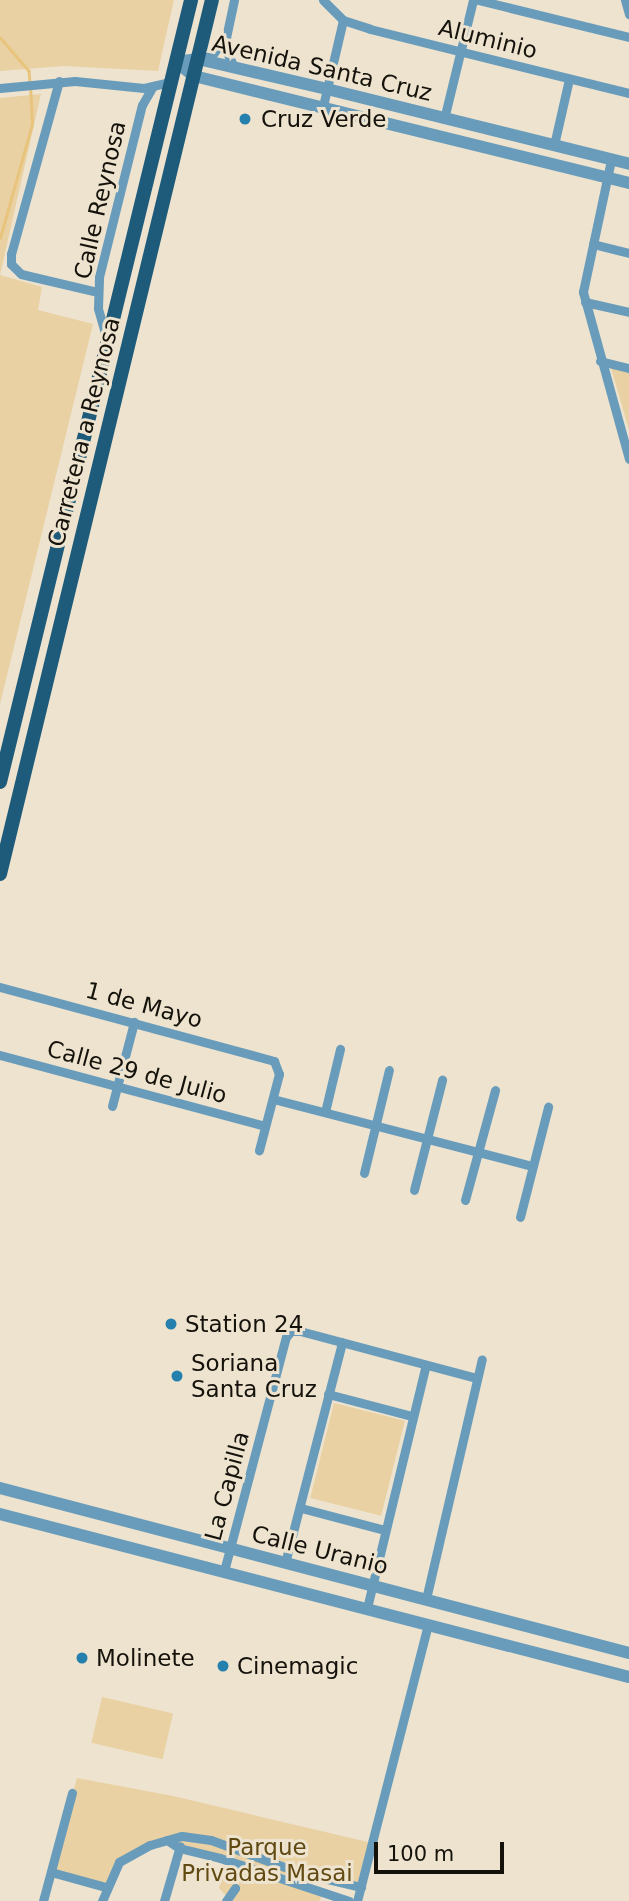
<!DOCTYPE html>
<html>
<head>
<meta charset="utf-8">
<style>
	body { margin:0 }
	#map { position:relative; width:629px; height:1901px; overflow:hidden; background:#ede3cf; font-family:"DejaVu Sans",sans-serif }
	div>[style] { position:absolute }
	.green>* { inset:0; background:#e9d1a3; transform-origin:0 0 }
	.stream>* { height:2.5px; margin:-1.25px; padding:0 1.25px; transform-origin:1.25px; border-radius:1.25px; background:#e8c47d }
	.minor>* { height:9px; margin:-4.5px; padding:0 4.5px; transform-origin:4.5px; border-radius:4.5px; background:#699cbb }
	.tertiary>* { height:12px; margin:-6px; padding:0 6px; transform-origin:6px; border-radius:6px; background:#699cbb }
	.primary>* { height:14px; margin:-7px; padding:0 7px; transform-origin:7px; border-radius:7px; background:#1e5b7b }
	.dots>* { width:19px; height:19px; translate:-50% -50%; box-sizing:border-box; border:4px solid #ede3cf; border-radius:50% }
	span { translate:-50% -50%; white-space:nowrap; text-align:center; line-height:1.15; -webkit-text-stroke:6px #ede3cf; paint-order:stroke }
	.street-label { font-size:23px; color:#15120b }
	.poi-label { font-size:23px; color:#15120b }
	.left { translate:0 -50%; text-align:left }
	.park-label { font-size:23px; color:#614912 }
	.scale { position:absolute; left:374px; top:1842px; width:130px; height:32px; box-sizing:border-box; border:4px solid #15120b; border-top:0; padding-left:9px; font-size:21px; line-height:24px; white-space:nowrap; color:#15120b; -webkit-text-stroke:5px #ede3cf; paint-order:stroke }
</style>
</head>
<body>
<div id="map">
	<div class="green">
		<div style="clip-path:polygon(0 0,174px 0,158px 71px,64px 66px,0 71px)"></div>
		<div style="clip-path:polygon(41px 94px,0 275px,42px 287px,38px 310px,93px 324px,0 704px,0 98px)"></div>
		<div style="clip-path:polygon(611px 368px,629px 373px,629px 430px)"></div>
		<div style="left:334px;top:1403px;width:73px;height:98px;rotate:14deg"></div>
		<div style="left:102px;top:1697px;width:73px;height:47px;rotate:13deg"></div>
		<div style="clip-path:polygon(77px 1778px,173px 1796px,372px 1843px,361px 1887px,314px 1877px,311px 1889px,322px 1892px,320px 1901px,226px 1901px,227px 1897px,219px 1888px,225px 1859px,167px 1840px,119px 1862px,106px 1887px,51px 1872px)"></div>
	</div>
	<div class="stream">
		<div style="left:0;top:37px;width:45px;rotate:49.5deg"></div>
		<div style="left:29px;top:71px;width:12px;rotate:85deg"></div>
		<div style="left:0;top:238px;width:118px;rotate:-74.3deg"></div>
		<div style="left:32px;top:124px;width:35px;rotate:-93deg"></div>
	</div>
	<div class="minor">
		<div style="left:234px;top:0;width:48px;rotate:102deg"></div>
		<div style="left:224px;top:47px;width:22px;rotate:63deg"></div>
		<div style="left:323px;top:0;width:28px;rotate:45deg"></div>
		<div style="left:343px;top:20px;width:28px;rotate:18deg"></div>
		<div style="left:370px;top:29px;width:267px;rotate:13.9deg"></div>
		<div style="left:478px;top:0;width:155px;rotate:13.8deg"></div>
		<div style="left:625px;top:0;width:15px;rotate:74deg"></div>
		<div style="left:201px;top:59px;width:13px;rotate:-23deg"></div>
		<div style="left:213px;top:54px;width:18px;rotate:-52deg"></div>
		<div style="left:59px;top:81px;width:180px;rotate:105.5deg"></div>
		<div style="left:11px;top:254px;width:10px;rotate:90deg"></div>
		<div style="left:11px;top:264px;width:14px;rotate:45deg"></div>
		<div style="left:21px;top:274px;width:78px;rotate:13.3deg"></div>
		<div style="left:0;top:88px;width:75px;rotate:-5.3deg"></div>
		<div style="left:75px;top:81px;width:69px;rotate:5.8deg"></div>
		<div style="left:144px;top:88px;width:28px;rotate:-13deg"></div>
		<div style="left:323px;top:106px;width:88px;rotate:-76.9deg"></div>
		<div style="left:444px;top:119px;width:122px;rotate:-76.3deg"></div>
		<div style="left:554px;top:145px;width:68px;rotate:-77.2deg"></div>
		<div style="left:611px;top:160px;width:135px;rotate:102deg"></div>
		<div style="left:583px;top:292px;width:173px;rotate:74.6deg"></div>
		<div style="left:593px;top:244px;width:37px;rotate:14deg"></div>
		<div style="left:585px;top:302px;width:45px;rotate:12.8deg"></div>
		<div style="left:107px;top:340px;width:33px;rotate:-106deg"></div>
		<div style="left:98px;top:308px;width:31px;rotate:-88deg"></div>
		<div style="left:99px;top:277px;width:177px;rotate:-76deg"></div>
		<div style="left:142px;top:105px;width:20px;rotate:-60deg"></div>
		<div style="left:600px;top:361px;width:30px;rotate:14deg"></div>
		<div style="left:0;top:987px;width:284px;rotate:15.1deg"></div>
		<div style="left:274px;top:1061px;width:14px;rotate:69deg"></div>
		<div style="left:279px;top:1074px;width:79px;rotate:104.7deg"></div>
		<div style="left:0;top:1055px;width:274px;rotate:15deg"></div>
		<div style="left:273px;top:1099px;width:268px;rotate:14.5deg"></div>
		<div style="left:112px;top:1106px;width:87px;rotate:-75.3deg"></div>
		<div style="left:325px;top:1112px;width:65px;rotate:-76.6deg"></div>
		<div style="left:364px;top:1173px;width:106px;rotate:-76.4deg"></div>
		<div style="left:414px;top:1190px;width:114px;rotate:-75.7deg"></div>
		<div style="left:465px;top:1200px;width:114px;rotate:-74.7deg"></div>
		<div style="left:520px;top:1217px;width:114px;rotate:-75.7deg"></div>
		<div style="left:328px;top:1394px;width:87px;rotate:14.7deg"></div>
		<div style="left:301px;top:1508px;width:87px;rotate:14.7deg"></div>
		<div style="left:285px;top:1563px;width:228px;rotate:-75.5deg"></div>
		<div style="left:224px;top:1571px;width:242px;rotate:-75.2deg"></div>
		<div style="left:286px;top:1337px;width:8px;rotate:-50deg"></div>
		<div style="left:291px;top:1331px;width:9px"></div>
		<div style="left:300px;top:1331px;width:183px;rotate:14.9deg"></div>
		<div style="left:426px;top:1599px;width:246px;rotate:-76.9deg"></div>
		<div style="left:367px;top:1608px;width:250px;rotate:-76.4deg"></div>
		<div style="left:167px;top:1840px;width:14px;rotate:34deg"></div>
		<div style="left:179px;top:1848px;width:42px;rotate:13.7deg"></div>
		<div style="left:220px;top:1858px;width:136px;rotate:18.4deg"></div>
		<div style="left:51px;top:1872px;width:57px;rotate:15.3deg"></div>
		<div style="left:43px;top:1901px;width:112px;rotate:-75deg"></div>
		<div style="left:102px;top:1901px;width:43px;rotate:-66.4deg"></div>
		<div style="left:119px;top:1862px;width:35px;rotate:-29deg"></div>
		<div style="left:150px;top:1845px;width:33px;rotate:-16deg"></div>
		<div style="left:182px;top:1836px;width:29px;rotate:8deg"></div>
		<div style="left:211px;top:1840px;width:93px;rotate:20.2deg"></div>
		<div style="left:298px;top:1872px;width:65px;rotate:13.4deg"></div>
		<div style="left:164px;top:1901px;width:57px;rotate:-73.8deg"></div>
		<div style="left:226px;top:1901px;width:16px;rotate:-55deg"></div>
		<div style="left:357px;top:1901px;width:286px;rotate:-75.6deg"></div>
	</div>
	<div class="tertiary">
		<div style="left:176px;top:62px;width:23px;rotate:38deg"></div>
		<div style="left:194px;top:76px;width:448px;rotate:13.8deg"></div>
		<div style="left:176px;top:62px;width:22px;rotate:-8deg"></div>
		<div style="left:198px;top:59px;width:132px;rotate:13.1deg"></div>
		<div style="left:327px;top:89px;width:311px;rotate:13.9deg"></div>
		<div style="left:0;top:1488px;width:650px;rotate:14.7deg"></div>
		<div style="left:0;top:1514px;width:650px;rotate:14.53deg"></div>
	</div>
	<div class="primary">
		<div style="left:0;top:782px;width:805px;rotate:-76.27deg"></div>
		<div style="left:0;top:874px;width:899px;rotate:-76.37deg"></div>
	</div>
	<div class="dots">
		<div style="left:245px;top:119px;background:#2580ae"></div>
		<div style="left:171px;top:1324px;background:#2580ae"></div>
		<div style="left:177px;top:1376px;background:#2580ae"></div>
		<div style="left:82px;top:1658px;background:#2580ae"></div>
		<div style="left:223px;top:1666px;background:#2580ae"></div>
	</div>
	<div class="street-label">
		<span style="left:488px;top:39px;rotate:14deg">Aluminio</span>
		<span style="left:322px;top:68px;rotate:13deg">Avenida Santa Cruz</span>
		<span style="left:100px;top:200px;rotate:-77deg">Calle Reynosa</span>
		<span style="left:84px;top:432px;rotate:-76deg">Carretera a Reynosa</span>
		<span style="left:144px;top:1005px;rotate:15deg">1 de Mayo</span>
		<span style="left:137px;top:1072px;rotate:15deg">Calle 29 de Julio</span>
		<span style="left:227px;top:1486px;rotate:-75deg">La Capilla</span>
		<span style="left:320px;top:1550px;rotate:14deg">Calle Uranio</span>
	</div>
	<div class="poi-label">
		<span class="left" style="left:261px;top:119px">Cruz Verde</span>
		<span class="left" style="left:185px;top:1324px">Station 24</span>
		<span class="left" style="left:191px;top:1376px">Soriana<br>Santa Cruz</span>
		<span class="left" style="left:96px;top:1658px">Molinete</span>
		<span class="left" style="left:237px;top:1666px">Cinemagic</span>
	</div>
	<div class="park-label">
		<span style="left:267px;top:1860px">Parque<br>Privadas Masai</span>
	</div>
	<div class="scale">100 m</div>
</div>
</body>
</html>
